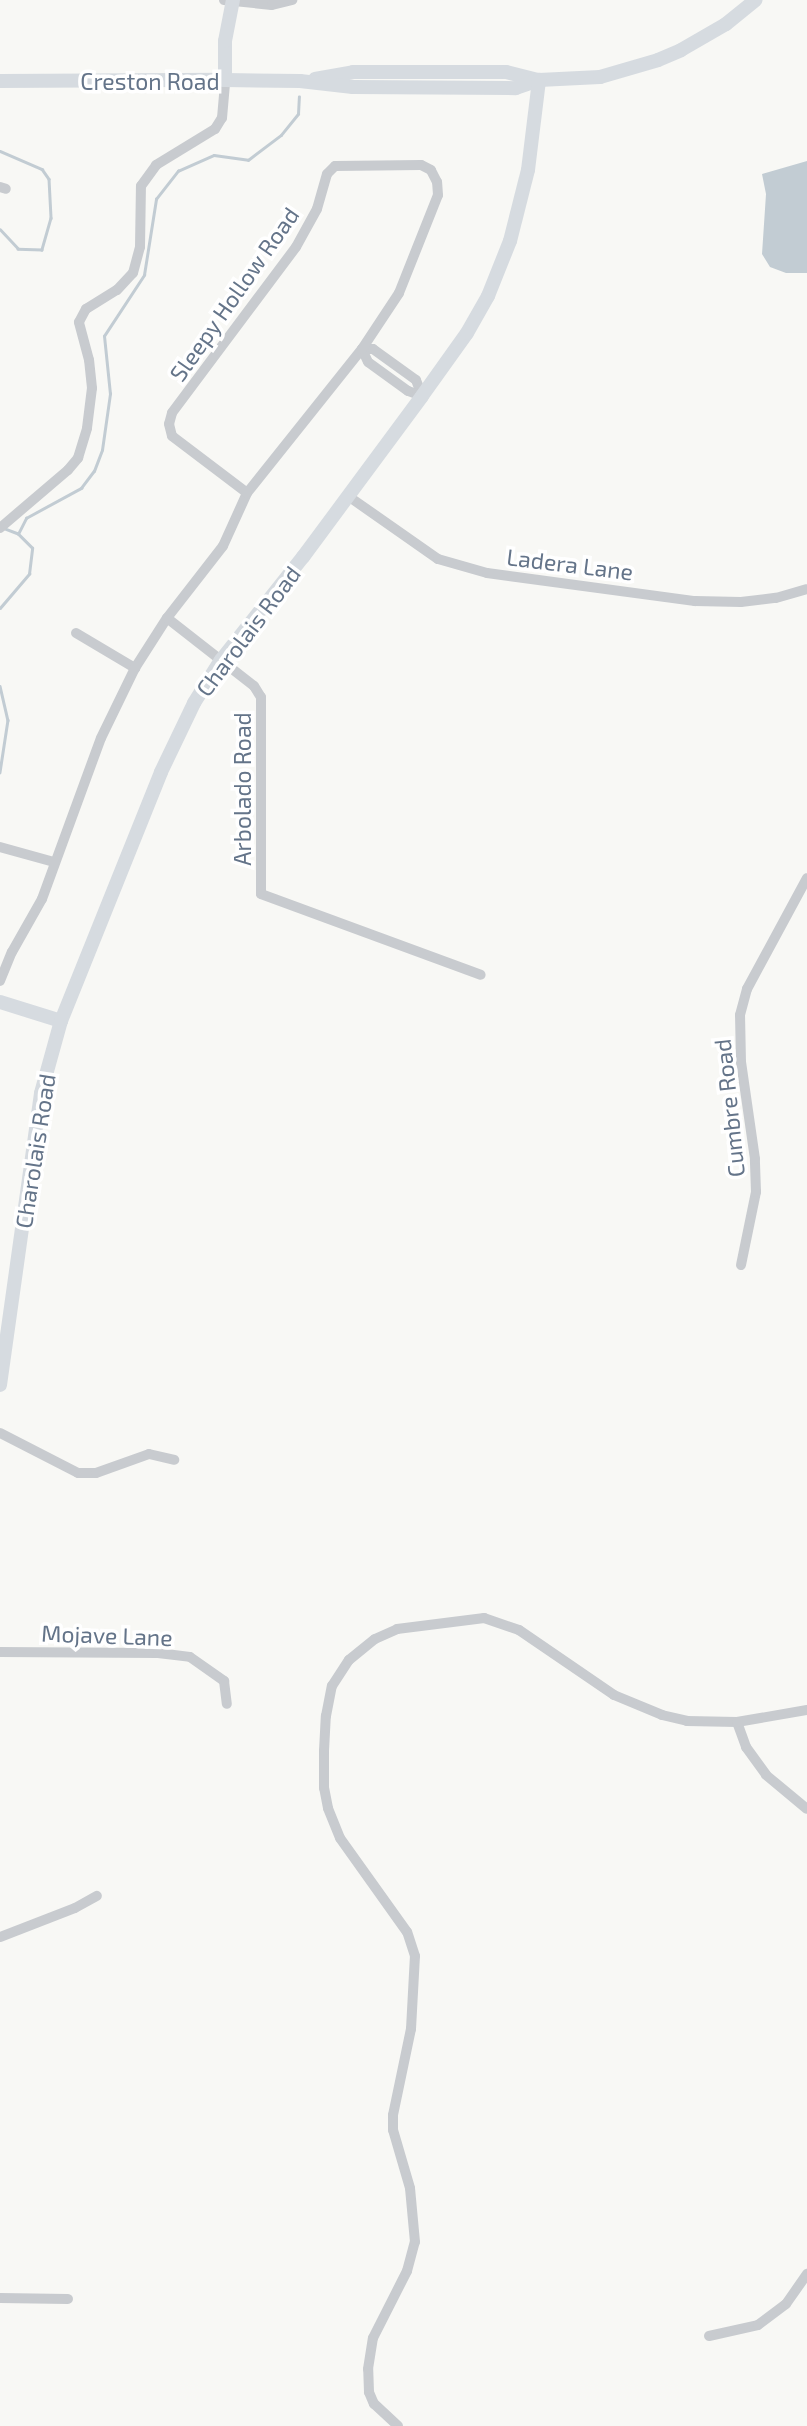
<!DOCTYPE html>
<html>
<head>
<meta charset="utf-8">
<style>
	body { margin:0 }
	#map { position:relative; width:807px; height:2426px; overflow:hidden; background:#f8f8f5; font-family:"Exo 2",sans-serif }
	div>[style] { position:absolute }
	.water>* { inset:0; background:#c2ccd3 }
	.stream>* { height:2.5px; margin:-1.25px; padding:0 1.25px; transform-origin:1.25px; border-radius:1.25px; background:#c2ccd3 }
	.street>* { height:10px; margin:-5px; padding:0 5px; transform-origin:5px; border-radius:5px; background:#c8cbcf }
	.secondary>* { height:14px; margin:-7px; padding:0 7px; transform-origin:7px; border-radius:7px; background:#d6dbe0 }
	span { translate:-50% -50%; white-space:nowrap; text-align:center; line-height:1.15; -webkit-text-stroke:7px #fff; paint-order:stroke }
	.street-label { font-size:23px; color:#647489 }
</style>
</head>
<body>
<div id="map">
	<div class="water">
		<div style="clip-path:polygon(807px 161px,807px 273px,786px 273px,770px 267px,762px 254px,766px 194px,762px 174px)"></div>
	</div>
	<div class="stream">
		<div style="left:0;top:151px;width:46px;rotate:23.2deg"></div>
		<div style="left:42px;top:169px;width:12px;rotate:55deg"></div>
		<div style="left:49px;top:179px;width:39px;rotate:87deg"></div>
		<div style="left:51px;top:218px;width:33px;rotate:106deg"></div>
		<div style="left:42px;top:250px;width:24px;rotate:-178deg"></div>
		<div style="left:18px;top:249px;width:26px;rotate:-133deg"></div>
		<div style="left:18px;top:534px;width:18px;rotate:-63deg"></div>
		<div style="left:26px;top:518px;width:63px;rotate:-28.6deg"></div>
		<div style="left:81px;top:488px;width:21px;rotate:-53deg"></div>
		<div style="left:94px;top:471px;width:22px;rotate:-69deg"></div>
		<div style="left:102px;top:450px;width:57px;rotate:-81.9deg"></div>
		<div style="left:110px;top:394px;width:58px;rotate:-95.9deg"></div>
		<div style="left:104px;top:336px;width:73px;rotate:-56.7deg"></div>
		<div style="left:144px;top:275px;width:77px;rotate:-81deg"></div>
		<div style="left:156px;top:199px;width:36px;rotate:-52deg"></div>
		<div style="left:178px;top:171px;width:39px;rotate:-24deg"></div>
		<div style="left:214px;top:155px;width:34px;rotate:8deg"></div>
		<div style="left:248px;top:160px;width:41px;rotate:-37.1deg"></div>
		<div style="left:281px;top:135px;width:27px;rotate:-51deg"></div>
		<div style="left:298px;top:114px;width:17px;rotate:-87deg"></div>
		<div style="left:0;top:608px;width:45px;rotate:-49.5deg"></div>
		<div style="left:29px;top:574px;width:26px;rotate:-83deg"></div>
		<div style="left:32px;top:548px;width:20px;rotate:-135deg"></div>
		<div style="left:18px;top:534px;width:14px;rotate:-159deg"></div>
		<div style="left:0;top:686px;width:35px;rotate:77deg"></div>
		<div style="left:8px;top:720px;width:53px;rotate:98.7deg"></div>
	</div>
	<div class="street">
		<div style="left:224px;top:0;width:48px;rotate:5.9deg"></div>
		<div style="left:272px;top:5px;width:21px;rotate:-14deg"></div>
		<div style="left:0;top:187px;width:6px;rotate:18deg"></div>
		<div style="left:362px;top:349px;width:11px"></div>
		<div style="left:373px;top:349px;width:53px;rotate:35.8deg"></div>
		<div style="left:416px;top:380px;width:17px;rotate:69deg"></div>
		<div style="left:422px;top:396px;width:15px;rotate:-160deg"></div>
		<div style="left:408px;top:391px;width:49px;rotate:-144.1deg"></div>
		<div style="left:368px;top:362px;width:14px;rotate:-115deg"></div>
		<div style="left:348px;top:496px;width:110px;rotate:35deg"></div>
		<div style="left:438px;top:559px;width:51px;rotate:15.9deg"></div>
		<div style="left:487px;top:573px;width:210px;rotate:7.7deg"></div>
		<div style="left:695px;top:601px;width:46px;rotate:1.2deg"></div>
		<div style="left:741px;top:602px;width:35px;rotate:-7deg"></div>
		<div style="left:776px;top:598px;width:32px;rotate:-16deg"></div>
		<div style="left:0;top:528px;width:89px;rotate:-40.5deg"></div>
		<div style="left:68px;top:470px;width:16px;rotate:-50deg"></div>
		<div style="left:78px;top:458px;width:31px;rotate:-73deg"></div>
		<div style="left:87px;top:428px;width:40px;rotate:-82.9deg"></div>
		<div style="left:92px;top:388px;width:28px;rotate:-96deg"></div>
		<div style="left:89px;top:360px;width:39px;rotate:-105deg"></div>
		<div style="left:79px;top:322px;width:15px;rotate:-62deg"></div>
		<div style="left:86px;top:309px;width:36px;rotate:-32deg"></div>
		<div style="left:117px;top:290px;width:23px;rotate:-47deg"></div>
		<div style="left:133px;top:273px;width:27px;rotate:-75deg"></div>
		<div style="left:140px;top:247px;width:61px;rotate:-89.1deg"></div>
		<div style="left:141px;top:186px;width:26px;rotate:-54deg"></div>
		<div style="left:156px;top:165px;width:69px;rotate:-31.4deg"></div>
		<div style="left:215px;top:129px;width:13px;rotate:-58deg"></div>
		<div style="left:222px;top:118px;width:38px;rotate:-85deg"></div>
		<div style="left:167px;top:618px;width:110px;rotate:38deg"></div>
		<div style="left:254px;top:686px;width:13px;rotate:58deg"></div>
		<div style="left:261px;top:697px;width:197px;rotate:90deg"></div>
		<div style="left:261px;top:894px;width:234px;rotate:20.2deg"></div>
		<div style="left:76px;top:633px;width:69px;rotate:30.7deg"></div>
		<div style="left:0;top:847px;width:56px;rotate:15.5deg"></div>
		<div style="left:0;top:981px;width:31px;rotate:-68deg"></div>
		<div style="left:12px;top:952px;width:61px;rotate:-60.5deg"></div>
		<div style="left:42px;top:899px;width:171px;rotate:-69.9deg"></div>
		<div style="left:101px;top:738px;width:78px;rotate:-64.1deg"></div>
		<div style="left:135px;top:668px;width:59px;rotate:-57.4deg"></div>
		<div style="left:167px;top:618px;width:91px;rotate:-52.1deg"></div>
		<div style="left:223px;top:546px;width:58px;rotate:-65.6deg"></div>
		<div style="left:247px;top:493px;width:184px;rotate:-51.4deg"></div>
		<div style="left:362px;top:349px;width:67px;rotate:-56.5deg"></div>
		<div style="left:399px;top:293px;width:105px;rotate:-68.3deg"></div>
		<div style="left:438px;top:195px;width:13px;rotate:-94deg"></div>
		<div style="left:437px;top:182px;width:13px;rotate:-117deg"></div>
		<div style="left:431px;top:170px;width:11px;rotate:-153deg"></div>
		<div style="left:421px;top:165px;width:86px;rotate:179.3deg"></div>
		<div style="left:335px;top:166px;width:11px;rotate:135deg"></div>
		<div style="left:327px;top:174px;width:36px;rotate:106deg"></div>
		<div style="left:317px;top:209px;width:43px;rotate:118.9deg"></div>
		<div style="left:296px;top:247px;width:207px;rotate:126.8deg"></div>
		<div style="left:172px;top:413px;width:11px;rotate:105deg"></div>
		<div style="left:169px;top:424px;width:12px;rotate:76deg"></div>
		<div style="left:172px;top:436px;width:94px;rotate:37.2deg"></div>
		<div style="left:741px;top:1265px;width:75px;rotate:-78.4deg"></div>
		<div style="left:756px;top:1192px;width:33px;rotate:-92deg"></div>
		<div style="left:755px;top:1159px;width:98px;rotate:-98.2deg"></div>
		<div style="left:741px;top:1062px;width:47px;rotate:-91.2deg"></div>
		<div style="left:740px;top:1015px;width:27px;rotate:-75deg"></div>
		<div style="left:747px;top:989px;width:126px;rotate:-61.6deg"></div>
		<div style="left:0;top:1433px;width:88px;rotate:27.1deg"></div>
		<div style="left:78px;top:1473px;width:18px"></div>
		<div style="left:96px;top:1473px;width:56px;rotate:-19.7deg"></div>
		<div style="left:149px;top:1454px;width:26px;rotate:13deg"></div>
		<div style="left:0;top:1652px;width:158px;rotate:0.4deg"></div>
		<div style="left:158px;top:1653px;width:32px;rotate:7deg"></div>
		<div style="left:190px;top:1657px;width:42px;rotate:35.2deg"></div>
		<div style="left:224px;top:1681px;width:23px;rotate:83deg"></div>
		<div style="left:737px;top:1722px;width:27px;rotate:70deg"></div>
		<div style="left:746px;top:1747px;width:34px;rotate:54deg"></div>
		<div style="left:766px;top:1775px;width:53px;rotate:39.7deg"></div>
		<div style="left:0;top:1937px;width:80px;rotate:-21.1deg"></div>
		<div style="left:75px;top:1908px;width:25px;rotate:-29deg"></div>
		<div style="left:0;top:2298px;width:68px;rotate:0.8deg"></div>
		<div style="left:709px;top:2336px;width:50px;rotate:-12.7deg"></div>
		<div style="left:758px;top:2325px;width:35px;rotate:-37deg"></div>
		<div style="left:786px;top:2304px;width:37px;rotate:-55deg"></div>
		<div style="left:398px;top:2426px;width:33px;rotate:-137deg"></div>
		<div style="left:374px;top:2404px;width:13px;rotate:-113deg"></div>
		<div style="left:369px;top:2392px;width:23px;rotate:-92deg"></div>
		<div style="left:368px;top:2369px;width:31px;rotate:-81deg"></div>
		<div style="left:373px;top:2338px;width:75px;rotate:-63.1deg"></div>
		<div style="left:407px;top:2271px;width:30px;rotate:-75deg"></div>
		<div style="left:415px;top:2242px;width:54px;rotate:-95.3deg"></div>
		<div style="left:410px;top:2188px;width:60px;rotate:-106.3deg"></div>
		<div style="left:393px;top:2130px;width:15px;rotate:-90deg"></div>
		<div style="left:393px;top:2115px;width:88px;rotate:-78.2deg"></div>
		<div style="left:411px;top:2029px;width:73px;rotate:-86.9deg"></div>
		<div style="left:415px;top:1956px;width:25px;rotate:-108deg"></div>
		<div style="left:407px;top:1932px;width:115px;rotate:-125.5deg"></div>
		<div style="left:340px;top:1838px;width:32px;rotate:-112deg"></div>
		<div style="left:328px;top:1808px;width:20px;rotate:-101deg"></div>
		<div style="left:324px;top:1788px;width:37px;rotate:-90deg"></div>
		<div style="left:324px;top:1751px;width:35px;rotate:-87deg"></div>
		<div style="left:326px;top:1716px;width:31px;rotate:-79deg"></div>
		<div style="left:332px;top:1686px;width:31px;rotate:-57deg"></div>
		<div style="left:349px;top:1660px;width:33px;rotate:-39deg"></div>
		<div style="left:375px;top:1639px;width:24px;rotate:-24deg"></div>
		<div style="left:397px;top:1629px;width:88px;rotate:-7.2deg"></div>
		<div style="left:484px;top:1618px;width:37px;rotate:19deg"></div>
		<div style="left:519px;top:1630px;width:115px;rotate:34.4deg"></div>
		<div style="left:614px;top:1695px;width:52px;rotate:22.6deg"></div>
		<div style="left:662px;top:1715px;width:26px;rotate:13deg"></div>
		<div style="left:687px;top:1721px;width:50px;rotate:1.1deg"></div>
		<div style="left:737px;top:1722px;width:71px;rotate:-9.7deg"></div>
	</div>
	<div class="secondary">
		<div style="left:315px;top:79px;width:39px;rotate:-10deg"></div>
		<div style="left:353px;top:72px;width:153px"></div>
		<div style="left:506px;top:72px;width:34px;rotate:14deg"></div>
		<div style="left:539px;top:80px;width:61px;rotate:-2.8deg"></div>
		<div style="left:600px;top:77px;width:60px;rotate:-16.3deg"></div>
		<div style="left:658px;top:60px;width:25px;rotate:-23deg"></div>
		<div style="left:681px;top:50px;width:52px;rotate:-30deg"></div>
		<div style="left:726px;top:24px;width:38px;rotate:-39deg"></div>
		<div style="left:225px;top:80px;width:39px;rotate:-90deg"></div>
		<div style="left:225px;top:41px;width:42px;rotate:-79deg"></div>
		<div style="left:0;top:81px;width:225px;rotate:-0.3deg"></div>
		<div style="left:225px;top:80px;width:75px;rotate:0.8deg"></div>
		<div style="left:300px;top:81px;width:53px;rotate:6.5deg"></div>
		<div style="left:353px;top:87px;width:163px;rotate:0.4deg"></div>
		<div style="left:516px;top:88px;width:24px;rotate:-19deg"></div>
		<div style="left:0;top:1002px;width:64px;rotate:17.3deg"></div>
		<div style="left:0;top:1385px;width:295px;rotate:-82deg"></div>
		<div style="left:41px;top:1093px;width:75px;rotate:-74.5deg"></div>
		<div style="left:61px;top:1021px;width:268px;rotate:-68.1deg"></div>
		<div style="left:161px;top:772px;width:76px;rotate:-64.4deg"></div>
		<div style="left:194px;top:703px;width:51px;rotate:-57.9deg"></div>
		<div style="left:221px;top:660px;width:132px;rotate:-51.5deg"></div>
		<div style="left:303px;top:557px;width:200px;rotate:-53.5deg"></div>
		<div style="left:422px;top:396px;width:77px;rotate:-54.5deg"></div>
		<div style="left:467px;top:333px;width:43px;rotate:-60.4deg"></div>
		<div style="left:488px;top:296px;width:59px;rotate:-68.2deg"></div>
		<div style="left:510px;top:241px;width:73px;rotate:-75.8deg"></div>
		<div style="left:528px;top:170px;width:91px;rotate:-83deg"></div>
	</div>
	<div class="street-label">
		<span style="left:150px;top:81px">Creston Road</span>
		<span style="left:234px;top:294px;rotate:-55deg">Sleepy Hollow Road</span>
		<span style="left:570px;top:564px;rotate:7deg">Ladera Lane</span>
		<span style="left:248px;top:631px;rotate:-53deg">Charolais Road</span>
		<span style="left:242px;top:789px;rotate:-90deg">Arbolado Road</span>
		<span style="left:729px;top:1108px;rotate:-96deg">Cumbre Road</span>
		<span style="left:35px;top:1151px;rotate:-81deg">Charolais Road</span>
		<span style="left:107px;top:1635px;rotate:2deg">Mojave Lane</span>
	</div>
</div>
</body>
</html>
